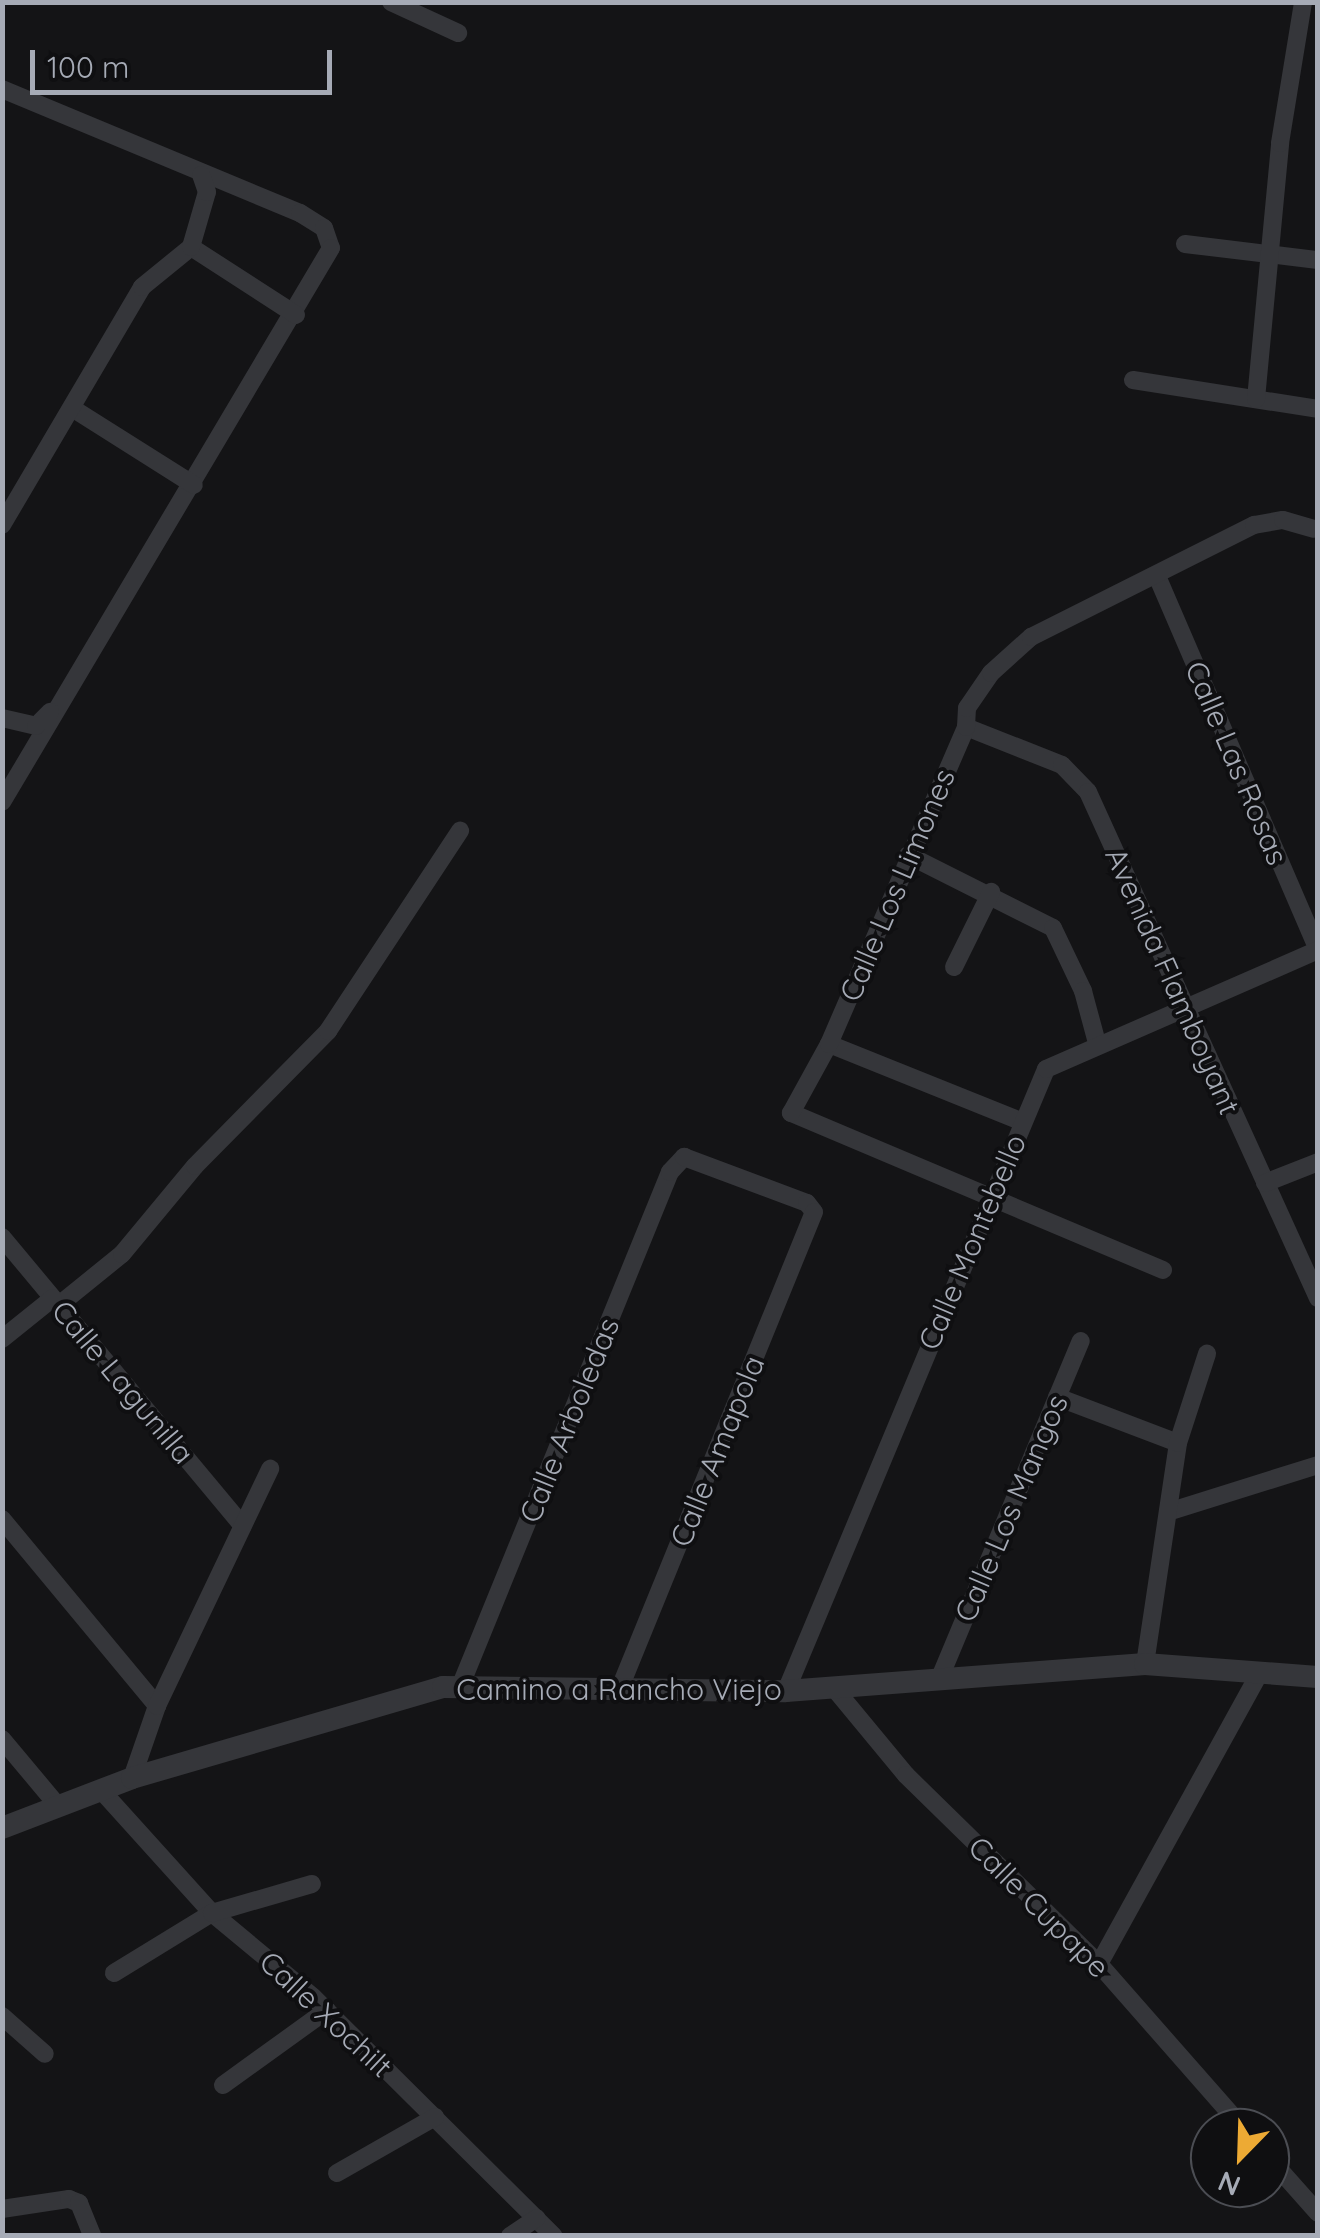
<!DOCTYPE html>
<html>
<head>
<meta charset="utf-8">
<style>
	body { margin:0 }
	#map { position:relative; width:1320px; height:2238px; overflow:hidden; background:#141416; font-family:Quicksand,sans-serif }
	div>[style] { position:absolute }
	.minor>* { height:18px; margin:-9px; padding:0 9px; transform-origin:9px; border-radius:9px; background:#35363a }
	.tertiary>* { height:22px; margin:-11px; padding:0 11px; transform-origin:11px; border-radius:11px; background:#35363a }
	span { translate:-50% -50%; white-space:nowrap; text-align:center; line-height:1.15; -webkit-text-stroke:8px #0f0f11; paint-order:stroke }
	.street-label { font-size:30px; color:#a6abb6 }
	.frame { position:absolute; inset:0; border:5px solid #a6abb6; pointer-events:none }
	.north { position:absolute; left:1190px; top:2108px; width:100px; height:100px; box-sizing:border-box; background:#0f0f11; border:2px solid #4b4d53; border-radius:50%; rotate:203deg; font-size:28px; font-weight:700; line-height:40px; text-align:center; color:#a6abb6 }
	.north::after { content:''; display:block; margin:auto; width:35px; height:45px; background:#edaa34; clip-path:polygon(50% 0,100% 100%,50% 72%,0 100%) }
	.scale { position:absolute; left:30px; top:50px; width:302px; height:45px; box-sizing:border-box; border:5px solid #a6abb6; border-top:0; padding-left:12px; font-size:30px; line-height:35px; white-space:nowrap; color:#a6abb6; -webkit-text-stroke:8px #0f0f11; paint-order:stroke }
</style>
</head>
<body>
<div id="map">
	<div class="minor">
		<div style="left:391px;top:2px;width:74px;rotate:24.8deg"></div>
		<div style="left:2px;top:89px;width:323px;rotate:22.6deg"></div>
		<div style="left:300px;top:213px;width:28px;rotate:32deg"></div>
		<div style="left:324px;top:228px;width:21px;rotate:71deg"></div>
		<div style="left:331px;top:248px;width:644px;rotate:120.7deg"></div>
		<div style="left:1185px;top:244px;width:134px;rotate:6.9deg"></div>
		<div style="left:191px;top:247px;width:125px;rotate:32.9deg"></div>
		<div style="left:1133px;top:380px;width:187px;rotate:8.9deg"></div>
		<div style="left:1256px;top:399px;width:257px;rotate:-84.6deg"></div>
		<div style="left:1280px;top:143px;width:143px;rotate:-80.7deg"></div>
		<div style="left:72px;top:408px;width:144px;rotate:32.3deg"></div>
		<div style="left:2px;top:525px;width:276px;rotate:-59.5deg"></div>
		<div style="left:142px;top:287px;width:63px;rotate:-39.2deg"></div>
		<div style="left:191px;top:247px;width:57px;rotate:-73.8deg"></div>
		<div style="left:207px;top:192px;width:18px;rotate:-109deg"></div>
		<div style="left:1157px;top:576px;width:406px;rotate:66.7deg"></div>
		<div style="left:2px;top:718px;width:35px;rotate:13deg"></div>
		<div style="left:36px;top:726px;width:20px;rotate:-45deg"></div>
		<div style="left:966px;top:727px;width:103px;rotate:21.6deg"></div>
		<div style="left:1062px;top:765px;width:37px;rotate:46deg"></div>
		<div style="left:1088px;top:792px;width:556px;rotate:65.56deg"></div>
		<div style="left:908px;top:855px;width:162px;rotate:26.7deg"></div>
		<div style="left:1053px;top:928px;width:70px;rotate:64.5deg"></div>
		<div style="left:1083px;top:991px;width:54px;rotate:74.9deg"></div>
		<div style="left:954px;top:967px;width:84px;rotate:-63.7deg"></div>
		<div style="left:829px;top:1044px;width:209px;rotate:21.9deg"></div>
		<div style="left:1265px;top:1183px;width:57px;rotate:-21.6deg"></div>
		<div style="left:2px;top:1237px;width:376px;rotate:50.2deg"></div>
		<div style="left:1163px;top:1270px;width:404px;rotate:-157.1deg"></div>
		<div style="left:791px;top:1113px;width:79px;rotate:-61.2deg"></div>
		<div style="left:829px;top:1044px;width:345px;rotate:-66.6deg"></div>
		<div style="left:966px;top:727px;width:19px;rotate:-87deg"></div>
		<div style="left:967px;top:708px;width:42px;rotate:-55.6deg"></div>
		<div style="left:991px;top:673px;width:54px;rotate:-42deg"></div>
		<div style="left:1031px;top:637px;width:250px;rotate:-26.7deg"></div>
		<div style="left:1254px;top:525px;width:29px;rotate:-10deg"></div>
		<div style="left:1283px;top:520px;width:32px;rotate:16deg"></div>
		<div style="left:59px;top:1305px;width:81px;rotate:-39deg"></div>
		<div style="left:122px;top:1254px;width:114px;rotate:-50.3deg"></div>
		<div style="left:195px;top:1166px;width:190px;rotate:-45.4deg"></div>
		<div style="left:328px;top:1031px;width:240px;rotate:-56.6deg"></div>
		<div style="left:2px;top:1339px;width:65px;rotate:-38.8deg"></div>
		<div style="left:1057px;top:1397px;width:129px;rotate:20.8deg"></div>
		<div style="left:1168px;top:1512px;width:157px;rotate:-17.4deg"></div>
		<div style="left:2px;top:1519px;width:243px;rotate:50.3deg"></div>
		<div style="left:1145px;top:1664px;width:223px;rotate:-81.5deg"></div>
		<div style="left:1178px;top:1443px;width:94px;rotate:-72deg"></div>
		<div style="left:941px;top:1675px;width:362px;rotate:-67.3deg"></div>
		<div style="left:460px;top:1687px;width:556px;rotate:-67.82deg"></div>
		<div style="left:670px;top:1172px;width:21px;rotate:-47deg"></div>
		<div style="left:684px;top:1157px;width:131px;rotate:20.5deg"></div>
		<div style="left:807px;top:1203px;width:11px;rotate:52deg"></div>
		<div style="left:814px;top:1212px;width:516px;rotate:112.19deg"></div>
		<div style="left:834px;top:1688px;width:113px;rotate:50.4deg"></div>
		<div style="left:906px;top:1775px;width:270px;rotate:44.4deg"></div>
		<div style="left:1099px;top:1964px;width:218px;rotate:48.7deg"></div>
		<div style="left:786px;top:1691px;width:674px;rotate:-67.31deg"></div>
		<div style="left:1046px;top:1069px;width:297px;rotate:-23.6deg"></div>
		<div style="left:2px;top:1739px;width:87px;rotate:50.1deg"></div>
		<div style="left:132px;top:1778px;width:76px;rotate:-70.9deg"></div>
		<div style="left:157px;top:1706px;width:263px;rotate:-64.5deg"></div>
		<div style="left:100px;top:1789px;width:167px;rotate:47.9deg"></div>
		<div style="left:212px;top:1913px;width:131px;rotate:39.7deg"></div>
		<div style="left:313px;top:1997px;width:339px;rotate:44.8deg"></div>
		<div style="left:1099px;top:1964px;width:327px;rotate:-61.1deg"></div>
		<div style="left:114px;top:1973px;width:115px;rotate:-31.5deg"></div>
		<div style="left:212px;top:1913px;width:104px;rotate:-16.2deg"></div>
		<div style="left:2px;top:2016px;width:57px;rotate:41.5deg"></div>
		<div style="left:223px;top:2085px;width:128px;rotate:-35.8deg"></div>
		<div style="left:1270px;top:2159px;width:72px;rotate:48.4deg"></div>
		<div style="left:337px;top:2173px;width:113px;rotate:-29.7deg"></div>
		<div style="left:2px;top:2209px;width:68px;rotate:-8.5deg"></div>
		<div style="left:69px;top:2199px;width:11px;rotate:22deg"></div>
		<div style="left:79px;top:2203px;width:35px;rotate:68deg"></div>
		<div style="left:510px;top:2236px;width:32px;rotate:-34deg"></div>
	</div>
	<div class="tertiary">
		<div style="left:2px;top:1828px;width:139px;rotate:-21deg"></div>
		<div style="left:132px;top:1778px;width:324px;rotate:-16.3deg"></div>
		<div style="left:443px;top:1687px;width:343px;rotate:0.7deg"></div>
		<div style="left:786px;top:1691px;width:360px;rotate:-4.3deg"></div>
		<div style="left:1145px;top:1664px;width:173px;rotate:4.3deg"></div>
	</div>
	<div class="street-label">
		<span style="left:1237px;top:763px;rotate:67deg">Calle Las Rosas</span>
		<span style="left:897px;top:885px;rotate:-67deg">Calle Los Limones</span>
		<span style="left:1173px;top:981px;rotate:66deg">Avenida Flamboyant</span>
		<span style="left:972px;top:1242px;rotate:-67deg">Calle Montebello</span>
		<span style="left:123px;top:1382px;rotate:50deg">Calle Lagunilla</span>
		<span style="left:569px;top:1420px;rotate:-68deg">Calle Arboledas</span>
		<span style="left:717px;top:1451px;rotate:-68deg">Calle Amapola</span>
		<span style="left:1011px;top:1508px;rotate:-67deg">Calle Los Mangos</span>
		<span style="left:619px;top:1689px">Camino a Rancho Viejo</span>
		<span style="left:1039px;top:1907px;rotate:45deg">Calle Cupape</span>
		<span style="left:326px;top:2014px;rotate:43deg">Calle Xochilt</span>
	</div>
	<div class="frame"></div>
	<div class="north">N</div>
	<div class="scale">100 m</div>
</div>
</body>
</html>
